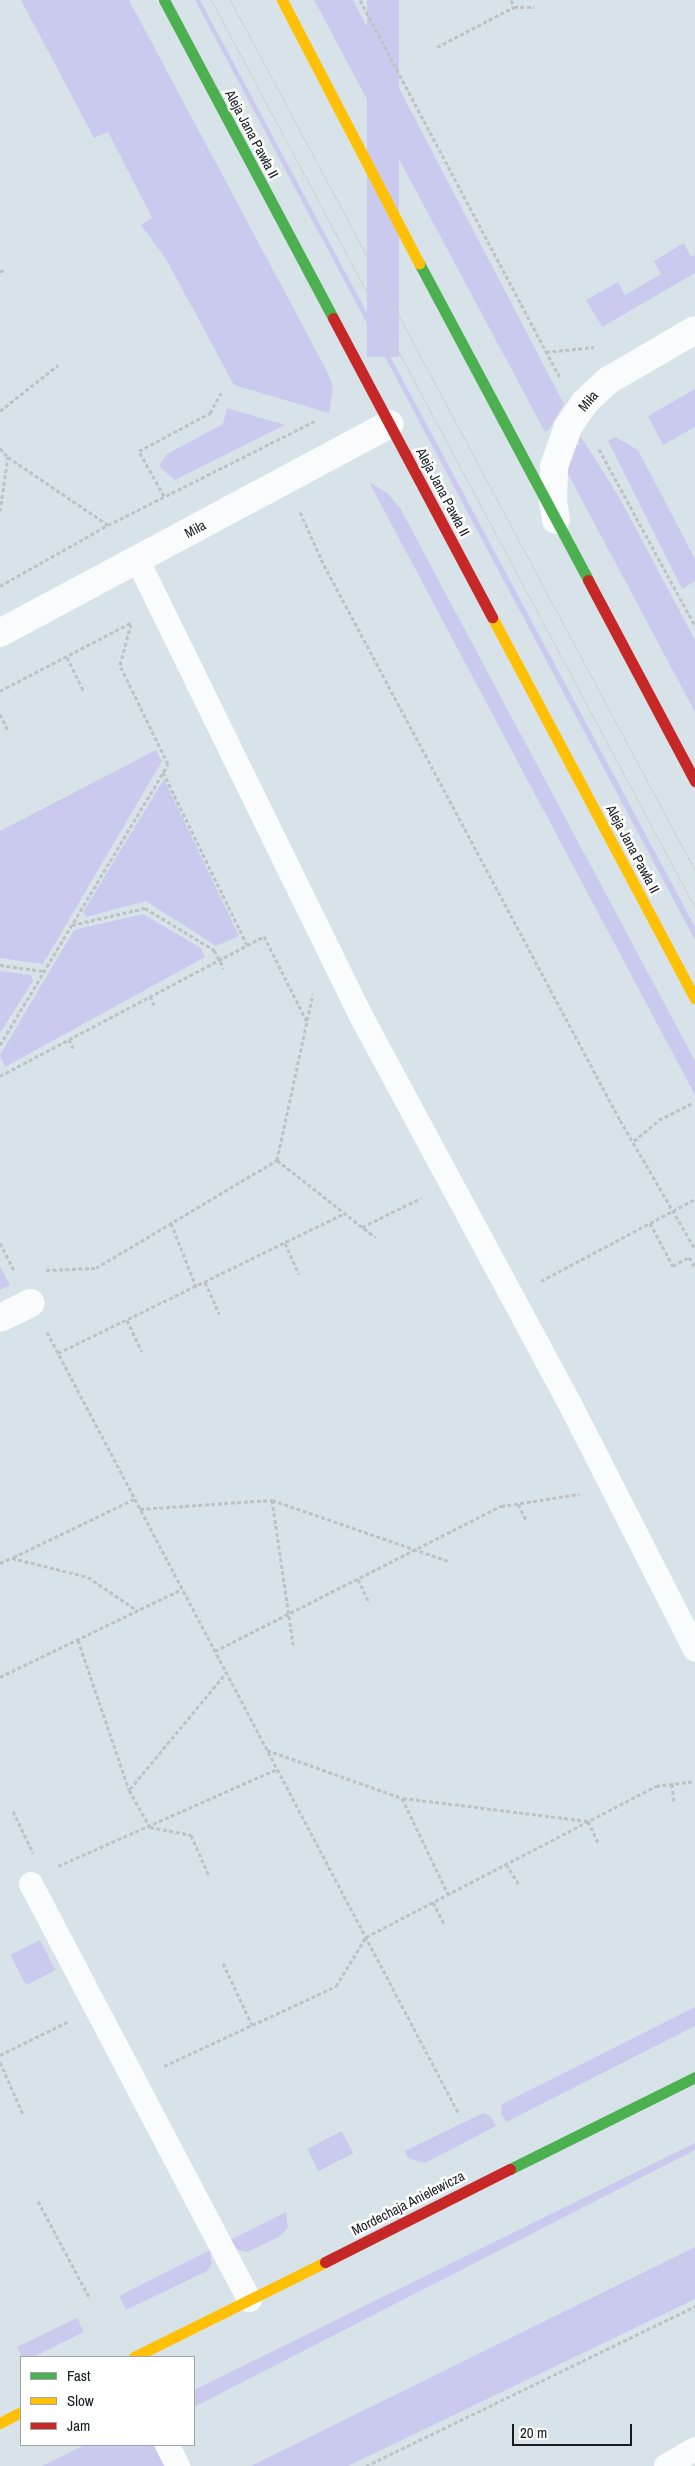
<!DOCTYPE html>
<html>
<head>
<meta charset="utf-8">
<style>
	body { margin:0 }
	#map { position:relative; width:695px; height:2466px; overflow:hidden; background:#d8e3e9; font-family:"Archivo Narrow",sans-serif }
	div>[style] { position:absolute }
	.green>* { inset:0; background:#cacaef; transform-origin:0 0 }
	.path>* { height:3px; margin-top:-1.5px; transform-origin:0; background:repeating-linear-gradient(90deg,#bdc2c3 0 4px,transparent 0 6.5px) }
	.lane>* { height:24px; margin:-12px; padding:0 12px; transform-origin:12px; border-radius:12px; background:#f9fbfc }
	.street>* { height:28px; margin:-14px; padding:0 14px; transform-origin:14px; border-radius:14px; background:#f9fbfc }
	.fast>* { height:11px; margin:-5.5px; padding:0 5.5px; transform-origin:5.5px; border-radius:5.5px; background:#4caf50 }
	.slow>* { height:11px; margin:-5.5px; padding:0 5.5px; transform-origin:5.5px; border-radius:5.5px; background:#ffc107 }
	.jam>* { height:11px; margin:-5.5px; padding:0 5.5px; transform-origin:5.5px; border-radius:5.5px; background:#c62828 }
	.tram>* { height:1px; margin:-0.5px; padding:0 0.5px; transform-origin:0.5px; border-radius:0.5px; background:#ced0d2 }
	span { translate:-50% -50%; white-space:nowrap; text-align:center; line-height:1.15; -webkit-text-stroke:5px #fff; paint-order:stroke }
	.street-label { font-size:14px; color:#151b1f }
	.legend { position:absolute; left:20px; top:2356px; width:175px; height:90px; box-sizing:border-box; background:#fff; border:1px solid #a1a4a5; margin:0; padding:6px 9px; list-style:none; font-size:15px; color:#151b1f }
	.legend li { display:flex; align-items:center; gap:10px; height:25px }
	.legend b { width:25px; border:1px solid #a1a4a5 }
	.scale { position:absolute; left:512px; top:2424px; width:120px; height:22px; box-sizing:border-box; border:2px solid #151b1f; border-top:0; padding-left:6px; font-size:15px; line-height:18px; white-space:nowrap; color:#151b1f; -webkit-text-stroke:4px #fff; paint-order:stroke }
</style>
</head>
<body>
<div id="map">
	<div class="green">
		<div style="clip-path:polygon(21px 0,129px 0,328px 373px,333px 387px,329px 413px,234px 385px,166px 259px,141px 225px,152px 218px,108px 132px,94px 138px)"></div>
		<div style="clip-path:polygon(195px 0,200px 0,695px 927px,695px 940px)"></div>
		<div style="clip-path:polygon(314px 0,353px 0,564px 404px,548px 431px,545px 432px)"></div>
		<div style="left:367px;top:0;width:32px;height:357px"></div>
		<div style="clip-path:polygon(684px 243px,691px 257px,695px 255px,695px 273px,602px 327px,586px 300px,618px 282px,625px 295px,661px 274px,654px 261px)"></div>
		<div style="clip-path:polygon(695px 389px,695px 427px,663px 445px,648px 416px)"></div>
		<div style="clip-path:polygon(227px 408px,285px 425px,175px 480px,159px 466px,167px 454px,223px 424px)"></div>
		<div style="clip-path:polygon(581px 437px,619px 497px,695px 640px,695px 712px,567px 472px,577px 445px,581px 444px,578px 442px)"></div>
		<div style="clip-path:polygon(615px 437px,638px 450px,695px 559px,695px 581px,682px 589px,608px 441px)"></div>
		<div style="clip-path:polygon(369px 482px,387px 493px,400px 508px,695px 1061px,695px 1095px)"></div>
		<div style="clip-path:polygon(156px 750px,162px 761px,43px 964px,0 958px,0 831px)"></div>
		<div style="clip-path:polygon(164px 779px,239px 936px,216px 946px,146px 901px,86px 917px,83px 912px)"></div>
		<div style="clip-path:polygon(143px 914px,201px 948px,205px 957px,5px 1067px,0 1055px,74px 930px)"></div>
		<div style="clip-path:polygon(0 971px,31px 975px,33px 981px,0 1033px)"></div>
		<div style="clip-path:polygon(0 1267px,10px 1285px,0 1290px)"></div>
		<div style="left:40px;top:1940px;width:34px;height:33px;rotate:63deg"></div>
		<div style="clip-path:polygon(695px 2007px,695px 2026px,506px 2122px,501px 2113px,502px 2104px)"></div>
		<div style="clip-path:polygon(483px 2113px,490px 2116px,496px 2126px,425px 2163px,408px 2158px,405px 2151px)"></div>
		<div style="left:342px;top:2131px;width:25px;height:39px;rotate:63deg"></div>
		<div style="clip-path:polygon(695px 2143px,695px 2150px,194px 2407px,194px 2390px)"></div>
		<div style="clip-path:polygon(286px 2212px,288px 2228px,279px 2237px,247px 2252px,235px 2249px,228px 2241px)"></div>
		<div style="clip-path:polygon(695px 2247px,695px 2299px,348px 2466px,251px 2466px)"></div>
		<div style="clip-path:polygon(210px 2250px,212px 2264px,207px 2271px,126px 2310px,119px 2296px)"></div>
		<div style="clip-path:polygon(77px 2318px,84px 2332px,33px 2357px,22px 2357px,17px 2347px)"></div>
		<div style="clip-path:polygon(85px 2445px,154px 2445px,164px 2466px,42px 2466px)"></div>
	</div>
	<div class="path">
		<div style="left:360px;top:0;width:427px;rotate:62.1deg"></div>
		<div style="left:511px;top:0;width:8px;rotate:67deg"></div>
		<div style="left:437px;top:47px;width:87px;rotate:-27.5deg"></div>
		<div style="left:514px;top:7px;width:20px"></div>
		<div style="left:0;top:272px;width:6px;rotate:-31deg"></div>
		<div style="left:546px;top:352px;width:48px;rotate:-5.9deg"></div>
		<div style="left:0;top:411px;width:74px;rotate:-38.4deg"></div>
		<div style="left:0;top:448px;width:12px;rotate:48deg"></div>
		<div style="left:8px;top:457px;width:121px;rotate:34.2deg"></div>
		<div style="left:599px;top:449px;width:201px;rotate:61.5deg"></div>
		<div style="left:164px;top:496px;width:51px;rotate:-119.1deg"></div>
		<div style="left:139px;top:451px;width:81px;rotate:-28.2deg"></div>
		<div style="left:210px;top:413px;width:23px;rotate:-61deg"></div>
		<div style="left:0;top:511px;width:55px;rotate:-81.6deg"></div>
		<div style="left:300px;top:512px;width:58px;rotate:65.6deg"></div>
		<div style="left:324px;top:565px;width:629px;rotate:61.93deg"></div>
		<div style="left:620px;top:1120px;width:149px;rotate:59.8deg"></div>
		<div style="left:0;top:586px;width:124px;rotate:-29.5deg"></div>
		<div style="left:108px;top:525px;width:232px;rotate:-26.7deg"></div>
		<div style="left:67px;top:657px;width:39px;rotate:64deg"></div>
		<div style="left:0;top:691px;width:149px;rotate:-27.6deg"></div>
		<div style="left:0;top:714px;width:19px;rotate:65deg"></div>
		<div style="left:163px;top:772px;width:192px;rotate:64.1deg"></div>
		<div style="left:72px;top:925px;width:75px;rotate:-13.1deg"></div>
		<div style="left:145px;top:908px;width:81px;rotate:31.3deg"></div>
		<div style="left:214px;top:950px;width:21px;rotate:62deg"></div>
		<div style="left:0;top:965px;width:43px;rotate:7.9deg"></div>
		<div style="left:150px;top:996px;width:10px;rotate:66deg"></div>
		<div style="left:69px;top:1039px;width:10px;rotate:66deg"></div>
		<div style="left:0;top:1045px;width:327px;rotate:-59.1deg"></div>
		<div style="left:168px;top:764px;width:110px;rotate:-115.9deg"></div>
		<div style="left:120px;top:665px;width:42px;rotate:-75deg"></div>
		<div style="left:0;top:1076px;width:299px;rotate:-27.9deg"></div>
		<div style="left:264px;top:936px;width:96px;rotate:63.4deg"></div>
		<div style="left:634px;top:1141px;width:33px;rotate:-40deg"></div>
		<div style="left:659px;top:1120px;width:36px;rotate:-27deg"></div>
		<div style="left:277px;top:1160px;width:125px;rotate:38.2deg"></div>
		<div style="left:171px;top:1223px;width:68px;rotate:68.4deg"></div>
		<div style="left:650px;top:1223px;width:49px;rotate:61.9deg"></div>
		<div style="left:673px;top:1266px;width:18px;rotate:-29deg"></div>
		<div style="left:689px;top:1257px;width:13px;rotate:61deg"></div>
		<div style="left:362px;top:1227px;width:66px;rotate:-26.2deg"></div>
		<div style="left:0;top:1243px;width:33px;rotate:63deg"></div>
		<div style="left:285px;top:1243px;width:34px;rotate:66deg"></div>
		<div style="left:46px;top:1270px;width:50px;rotate:-2.3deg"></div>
		<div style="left:96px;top:1268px;width:211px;rotate:-30.8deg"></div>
		<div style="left:277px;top:1160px;width:170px;rotate:-77.8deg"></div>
		<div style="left:541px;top:1281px;width:174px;rotate:-28deg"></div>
		<div style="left:205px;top:1282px;width:35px;rotate:66deg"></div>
		<div style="left:127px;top:1320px;width:35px;rotate:65deg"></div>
		<div style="left:47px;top:1332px;width:884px;rotate:62.22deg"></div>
		<div style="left:58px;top:1353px;width:319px;rotate:-26deg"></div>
		<div style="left:134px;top:1499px;width:136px;rotate:154.2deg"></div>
		<div style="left:12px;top:1558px;width:78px;rotate:14deg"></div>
		<div style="left:88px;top:1577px;width:60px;rotate:34.2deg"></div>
		<div style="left:272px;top:1500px;width:146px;rotate:81.7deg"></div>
		<div style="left:518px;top:1504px;width:18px;rotate:63deg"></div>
		<div style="left:140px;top:1509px;width:132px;rotate:-3.9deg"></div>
		<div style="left:272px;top:1500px;width:186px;rotate:19.1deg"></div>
		<div style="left:0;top:1563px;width:13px;rotate:-23deg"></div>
		<div style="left:358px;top:1579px;width:26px;rotate:65deg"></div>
		<div style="left:78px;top:1640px;width:158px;rotate:71.2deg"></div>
		<div style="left:129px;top:1790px;width:43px;rotate:60.4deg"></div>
		<div style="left:215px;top:1651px;width:321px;rotate:-26.9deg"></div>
		<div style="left:501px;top:1506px;width:79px;rotate:-8.7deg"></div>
		<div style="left:0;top:1677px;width:202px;rotate:-25.8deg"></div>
		<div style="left:267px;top:1750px;width:143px;rotate:19.6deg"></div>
		<div style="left:402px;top:1798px;width:106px;rotate:64.4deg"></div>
		<div style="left:672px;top:1784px;width:18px;rotate:84deg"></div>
		<div style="left:130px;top:1789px;width:151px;rotate:-50.4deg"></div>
		<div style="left:403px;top:1798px;width:186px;rotate:7.1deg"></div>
		<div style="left:588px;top:1821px;width:23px;rotate:65deg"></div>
		<div style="left:13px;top:1811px;width:47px;rotate:64.5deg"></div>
		<div style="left:150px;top:1827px;width:42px;rotate:11deg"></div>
		<div style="left:191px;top:1835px;width:43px;rotate:66.4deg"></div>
		<div style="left:506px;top:1864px;width:25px;rotate:58deg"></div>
		<div style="left:58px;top:1866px;width:240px;rotate:-23.9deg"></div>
		<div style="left:433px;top:1902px;width:25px;rotate:63deg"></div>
		<div style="left:223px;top:1963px;width:68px;rotate:64.9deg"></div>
		<div style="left:0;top:2055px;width:75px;rotate:-26.2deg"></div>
		<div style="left:0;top:2062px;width:57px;rotate:66.1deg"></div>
		<div style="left:164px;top:2066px;width:190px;rotate:-24.9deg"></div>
		<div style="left:336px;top:1986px;width:57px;rotate:-58.5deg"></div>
		<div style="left:366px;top:1937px;width:327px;rotate:-27.5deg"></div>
		<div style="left:656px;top:1786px;width:39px;rotate:-7deg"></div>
		<div style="left:38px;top:2201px;width:111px;rotate:62deg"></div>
		<div style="left:366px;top:2466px;width:366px;rotate:-25.9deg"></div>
	</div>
	<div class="lane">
		<div style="left:138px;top:561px;width:507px;rotate:63.89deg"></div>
		<div style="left:361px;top:1016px;width:445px;rotate:61.7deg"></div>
		<div style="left:572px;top:1408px;width:271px;rotate:63deg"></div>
		<div style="left:31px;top:1884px;width:470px;rotate:62.3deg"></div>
		<div style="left:167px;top:2445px;width:24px;rotate:62deg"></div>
		<div style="left:666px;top:2466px;width:34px;rotate:-30deg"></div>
	</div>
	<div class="street">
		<div style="left:556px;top:520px;width:19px;rotate:-99deg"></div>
		<div style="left:553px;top:501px;width:35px;rotate:-88deg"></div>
		<div style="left:554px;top:466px;width:41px;rotate:-70.3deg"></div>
		<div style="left:568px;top:427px;width:29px;rotate:-56deg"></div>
		<div style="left:584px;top:403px;width:34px;rotate:-43deg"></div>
		<div style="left:609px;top:380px;width:99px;rotate:-30.2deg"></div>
		<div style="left:0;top:633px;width:442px;rotate:-28.2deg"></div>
		<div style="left:0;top:1318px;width:34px;rotate:-26deg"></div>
	</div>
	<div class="fast">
		<div style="left:164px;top:0;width:360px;rotate:62deg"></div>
		<div style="left:419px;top:263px;width:359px;rotate:61.9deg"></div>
		<div style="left:510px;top:2169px;width:207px;rotate:-26.4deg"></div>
	</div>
	<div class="slow">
		<div style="left:282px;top:0;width:297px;rotate:62.5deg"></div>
		<div style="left:492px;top:617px;width:432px;rotate:62deg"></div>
		<div style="left:134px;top:2357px;width:213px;rotate:-26.4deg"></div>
		<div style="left:0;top:2423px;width:24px;rotate:-28deg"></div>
	</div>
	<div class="jam">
		<div style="left:333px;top:318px;width:339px;rotate:62deg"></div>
		<div style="left:588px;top:580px;width:228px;rotate:62deg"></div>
		<div style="left:325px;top:2262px;width:207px;rotate:-26.7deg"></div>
	</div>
	<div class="tram">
		<div style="left:211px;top:0;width:1029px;rotate:61.94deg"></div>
		<div style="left:230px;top:0;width:987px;rotate:61.9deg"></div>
	</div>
	<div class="street-label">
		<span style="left:252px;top:134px;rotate:62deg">Aleja Jana Pawła II</span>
		<span style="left:588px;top:401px;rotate:-50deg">Miła</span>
		<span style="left:443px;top:492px;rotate:62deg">Aleja Jana Pawła II</span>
		<span style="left:195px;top:529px;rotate:-28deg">Miła</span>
		<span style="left:633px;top:849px;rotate:62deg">Aleja Jana Pawła II</span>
		<span style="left:408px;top:2203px;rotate:-27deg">Mordechaja Anielewicza</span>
	</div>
	<ul class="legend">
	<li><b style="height:6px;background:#4caf50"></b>Fast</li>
	<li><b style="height:6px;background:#ffc107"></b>Slow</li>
	<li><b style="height:6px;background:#c62828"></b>Jam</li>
	</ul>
	<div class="scale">20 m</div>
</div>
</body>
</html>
